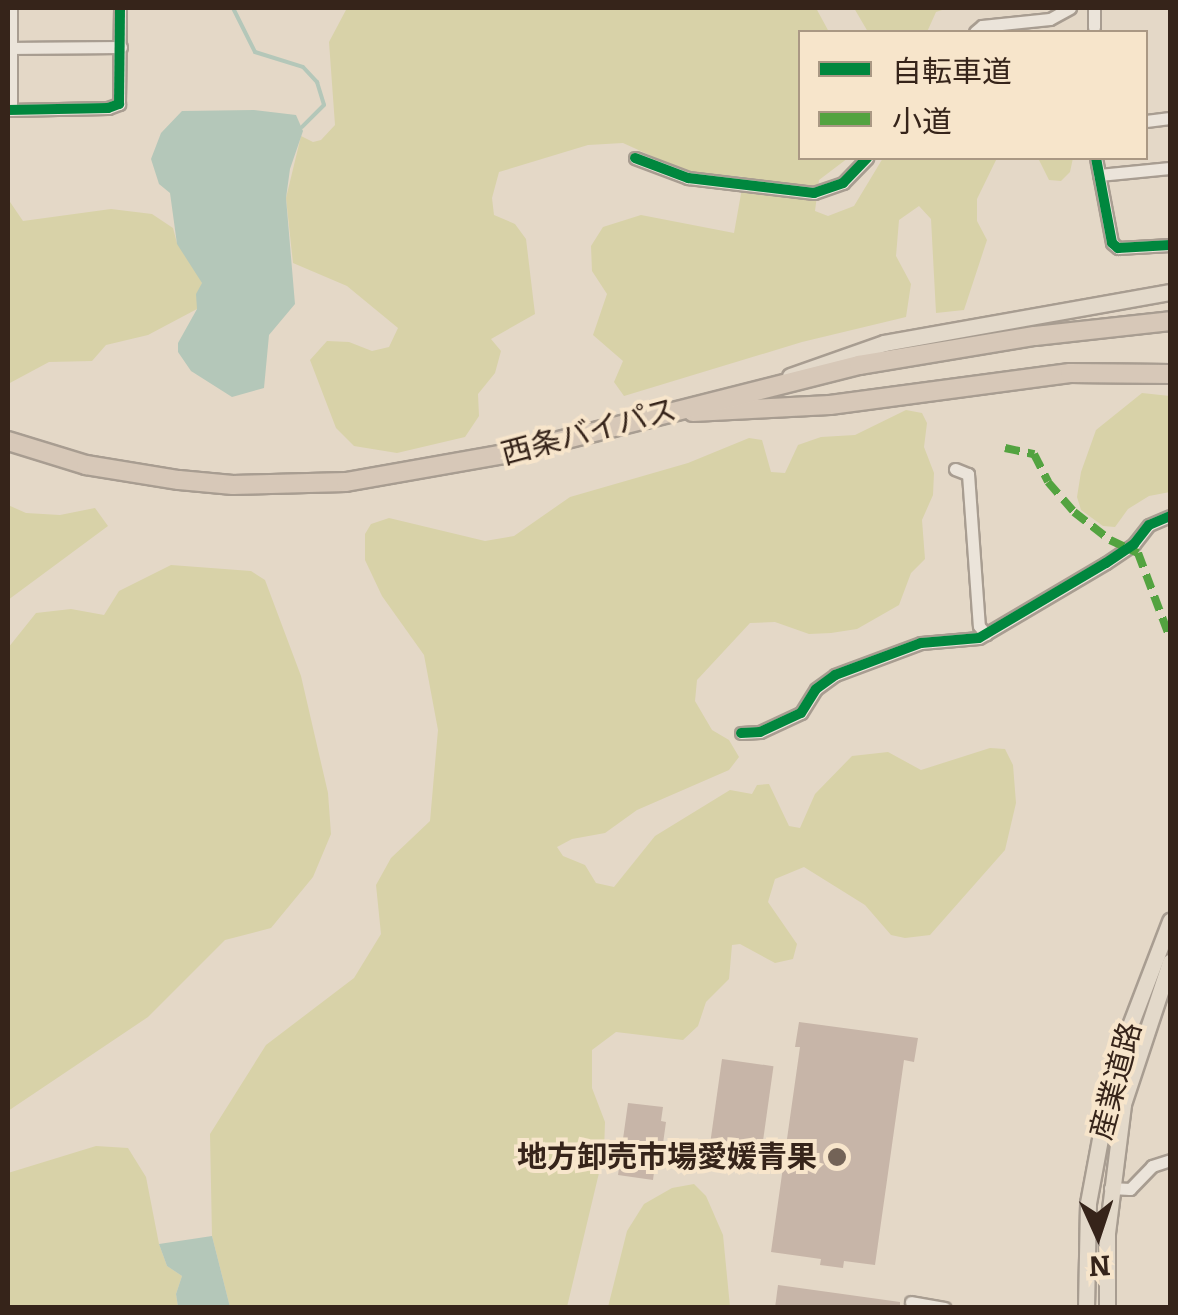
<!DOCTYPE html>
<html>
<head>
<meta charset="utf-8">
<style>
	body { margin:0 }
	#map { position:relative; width:1178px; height:1315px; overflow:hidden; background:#e4d8c7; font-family:Bitter,"Noto Sans JP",serif }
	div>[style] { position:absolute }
	.green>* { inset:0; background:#d8d2a8 }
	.water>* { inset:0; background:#b4c7b9 }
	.stream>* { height:4px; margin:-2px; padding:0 2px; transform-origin:2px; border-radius:2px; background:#b4c7b9 }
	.building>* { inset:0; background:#c7b5a8; transform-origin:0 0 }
	.roads { filter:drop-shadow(2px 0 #a89d91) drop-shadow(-2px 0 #a89d91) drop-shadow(0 2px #a89d91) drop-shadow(0 -2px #a89d91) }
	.minor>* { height:11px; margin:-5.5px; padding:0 5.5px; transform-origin:5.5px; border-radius:5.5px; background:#ebe4da }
	.major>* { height:15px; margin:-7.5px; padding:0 7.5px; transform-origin:7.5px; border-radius:7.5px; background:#e3d9ca }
	.highway>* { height:18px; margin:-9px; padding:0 9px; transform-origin:9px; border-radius:9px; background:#d7c8b8 }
	.quiet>* { height:8px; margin-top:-4px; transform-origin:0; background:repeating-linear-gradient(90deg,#53a340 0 15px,transparent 0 23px) }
	.cycleway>* { height:10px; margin:-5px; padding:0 5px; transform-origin:5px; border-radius:5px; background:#00873e }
	.dots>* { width:28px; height:28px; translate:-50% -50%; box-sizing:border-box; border:5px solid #f7e5cb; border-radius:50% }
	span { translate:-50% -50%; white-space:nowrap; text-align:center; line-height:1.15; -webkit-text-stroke:8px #f7e5cb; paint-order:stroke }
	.street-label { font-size:30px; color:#36241a }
	.poi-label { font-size:30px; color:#36241a; font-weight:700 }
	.right { translate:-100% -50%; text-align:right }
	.frame { position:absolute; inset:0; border:10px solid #36241a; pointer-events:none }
	.legend { position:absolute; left:798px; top:30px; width:350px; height:130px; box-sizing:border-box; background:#f7e5cb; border:2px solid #aa9884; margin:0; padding:12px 18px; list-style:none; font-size:30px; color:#36241a }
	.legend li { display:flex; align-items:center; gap:20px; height:50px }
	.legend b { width:50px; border:2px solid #aa9884 }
	.north { position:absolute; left:1048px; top:1185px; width:100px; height:100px; -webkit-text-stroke:8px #f7e5cb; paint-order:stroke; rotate:177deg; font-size:28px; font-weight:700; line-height:40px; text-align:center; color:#36241a }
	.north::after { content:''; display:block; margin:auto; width:35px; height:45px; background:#36241a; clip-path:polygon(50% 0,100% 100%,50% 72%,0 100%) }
</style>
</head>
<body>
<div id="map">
	<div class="green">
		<div style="clip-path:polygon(347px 8px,816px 8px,829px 32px,800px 32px,800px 158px,848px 158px,819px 180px,815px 211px,828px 216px,854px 206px,883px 158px,997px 158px,977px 199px,977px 221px,987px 240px,964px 310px,936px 313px,931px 219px,919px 206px,899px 220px,896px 256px,911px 284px,906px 317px,802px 342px,624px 396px,614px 382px,623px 361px,593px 335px,607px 294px,592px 271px,591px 246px,603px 227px,641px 215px,734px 233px,744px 177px,687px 172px,623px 143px,588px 145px,499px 172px,492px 198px,494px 215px,515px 224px,526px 239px,535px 314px,491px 339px,501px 351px,495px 373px,478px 394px,479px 416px,465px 437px,397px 453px,354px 446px,336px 428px,310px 360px,327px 341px,349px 342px,372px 351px,389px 347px,398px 328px,347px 286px,293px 263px,286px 198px,301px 136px,313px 142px,321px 140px,335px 125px,329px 42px)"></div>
		<div style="clip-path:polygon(854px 8px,948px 8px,936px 12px,927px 32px,868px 32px)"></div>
		<div style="clip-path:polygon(1038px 158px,1073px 158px,1070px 172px,1061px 181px,1049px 180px)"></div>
		<div style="clip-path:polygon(8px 199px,23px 221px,111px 209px,152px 214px,173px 228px,177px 243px,199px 273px,202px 283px,197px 309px,148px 335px,106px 345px,92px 361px,49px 362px,8px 384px)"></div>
		<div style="clip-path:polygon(1142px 393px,1170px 396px,1170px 492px,1149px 496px,1128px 509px,1115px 527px,1103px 526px,1081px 510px,1077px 497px,1081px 472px,1096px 430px)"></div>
		<div style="clip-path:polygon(906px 410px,922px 413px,927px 423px,924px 447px,934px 473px,933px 495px,922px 520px,925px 559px,911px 573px,899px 605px,857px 629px,831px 633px,809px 634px,775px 622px,750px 623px,697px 680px,695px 701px,712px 730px,729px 740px,739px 757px,729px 770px,637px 810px,605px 833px,572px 839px,557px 847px,563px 856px,585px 865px,596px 883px,614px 887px,655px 836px,730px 790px,752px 794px,757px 785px,769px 784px,789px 826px,800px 828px,815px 794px,852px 756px,888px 752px,921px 770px,990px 748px,1005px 749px,1013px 765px,1016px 803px,1005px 850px,930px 935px,905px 938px,891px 935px,865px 905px,804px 867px,775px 879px,768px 902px,797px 944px,793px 959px,775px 963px,740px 944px,732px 945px,729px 979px,706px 1002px,698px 1026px,683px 1040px,616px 1032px,592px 1050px,592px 1088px,605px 1122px,604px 1152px,567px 1307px,230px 1307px,212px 1236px,210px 1134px,266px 1045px,354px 978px,381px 934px,376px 885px,391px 858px,430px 821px,438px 730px,424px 655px,382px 596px,365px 560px,365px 534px,371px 524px,389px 518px,485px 541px,514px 536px,570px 497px,688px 463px,749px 438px,762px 440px,771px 472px,785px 473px,798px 445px,821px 437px,855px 435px)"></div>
		<div style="clip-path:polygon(8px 505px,26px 513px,60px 515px,95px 508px,108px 526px,8px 600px)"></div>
		<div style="clip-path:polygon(171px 565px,251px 571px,265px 580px,301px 676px,328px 793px,331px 834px,313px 877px,271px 928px,225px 940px,148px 1017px,8px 1111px,8px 648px,36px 613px,71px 609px,104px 615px,119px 591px)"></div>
		<div style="clip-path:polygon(96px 1146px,128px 1148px,146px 1177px,159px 1244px,167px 1266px,182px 1276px,176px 1294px,178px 1307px,8px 1308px,8px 1173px)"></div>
		<div style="clip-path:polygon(694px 1184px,706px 1196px,723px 1235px,730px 1307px,608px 1307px,627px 1231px,644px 1204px,672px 1188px)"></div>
	</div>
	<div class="water">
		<div style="clip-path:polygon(254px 110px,296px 115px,303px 131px,290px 169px,286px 198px,295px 304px,269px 335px,264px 388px,232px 397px,191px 371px,178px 352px,178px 343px,197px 309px,196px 294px,202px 283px,177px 244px,170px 193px,159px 184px,151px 159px,161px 133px,182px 111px)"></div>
		<div style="clip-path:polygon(212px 1236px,230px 1307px,178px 1307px,176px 1294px,182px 1276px,167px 1266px,159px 1244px)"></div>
	</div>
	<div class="stream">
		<div style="left:233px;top:8px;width:49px;rotate:63.4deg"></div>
		<div style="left:255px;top:52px;width:50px;rotate:17.4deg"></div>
		<div style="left:303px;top:67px;width:21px;rotate:47deg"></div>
		<div style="left:317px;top:82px;width:24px;rotate:73deg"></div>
		<div style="left:324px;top:105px;width:31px;rotate:135deg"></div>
	</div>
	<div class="building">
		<div style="clip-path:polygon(799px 1022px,918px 1038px,914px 1062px,904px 1060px,875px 1265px,844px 1261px,843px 1268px,820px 1265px,821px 1259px,771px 1252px,800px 1047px,795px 1047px)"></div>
		<div style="left:722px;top:1059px;width:52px;height:92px;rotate:8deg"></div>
		<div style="clip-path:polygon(628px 1103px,663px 1107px,661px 1121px,666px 1122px,660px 1165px,655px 1165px,653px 1180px,618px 1175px)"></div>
		<div style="clip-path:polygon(778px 1285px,900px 1302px,900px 1308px,775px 1308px)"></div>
	</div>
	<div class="roads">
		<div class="minor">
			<div style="left:11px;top:8px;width:102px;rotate:90deg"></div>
			<div style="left:1094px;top:8px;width:19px;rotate:90deg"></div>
			<div style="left:975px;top:32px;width:9px;rotate:-41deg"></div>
			<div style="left:982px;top:26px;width:68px;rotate:-5.9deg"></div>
			<div style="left:1050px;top:19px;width:23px;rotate:-29deg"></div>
			<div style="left:8px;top:48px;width:113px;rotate:-0.5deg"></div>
			<div style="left:8px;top:110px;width:100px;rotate:-1.1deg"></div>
			<div style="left:108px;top:108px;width:12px;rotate:-20deg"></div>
			<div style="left:119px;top:104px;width:96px;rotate:-89.4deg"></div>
			<div style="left:1146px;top:121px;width:24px;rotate:-7deg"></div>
			<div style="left:635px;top:158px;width:57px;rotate:20.7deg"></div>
			<div style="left:688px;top:178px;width:127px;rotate:6.8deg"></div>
			<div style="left:814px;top:193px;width:31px;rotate:-19deg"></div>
			<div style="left:843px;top:183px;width:35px;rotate:-46deg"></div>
			<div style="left:1096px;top:158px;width:86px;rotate:79.3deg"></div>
			<div style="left:1112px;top:243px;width:8px;rotate:40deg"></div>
			<div style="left:1118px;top:248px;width:52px;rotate:-3.3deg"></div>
			<div style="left:1099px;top:175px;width:71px;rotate:-5.6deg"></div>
			<div style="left:955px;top:469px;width:14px;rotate:21deg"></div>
			<div style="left:968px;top:474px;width:152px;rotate:85.9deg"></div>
			<div style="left:979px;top:626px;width:11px;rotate:49deg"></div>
			<div style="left:741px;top:733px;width:19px;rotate:-3deg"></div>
			<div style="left:760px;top:732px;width:45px;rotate:-24.9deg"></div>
			<div style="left:801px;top:713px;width:28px;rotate:-58deg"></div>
			<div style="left:816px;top:689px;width:24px;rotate:-36deg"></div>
			<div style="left:835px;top:675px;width:92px;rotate:-20.4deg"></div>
			<div style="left:921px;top:643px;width:58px;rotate:-4.9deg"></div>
			<div style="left:979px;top:638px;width:147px;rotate:-30.6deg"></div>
			<div style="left:1106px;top:563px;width:34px;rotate:-34deg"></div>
			<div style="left:1134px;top:544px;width:24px;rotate:-52deg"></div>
			<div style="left:1149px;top:525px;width:23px;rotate:-23deg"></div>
			<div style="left:1110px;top:1188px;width:20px;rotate:3deg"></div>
			<div style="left:1130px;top:1189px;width:32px;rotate:-46deg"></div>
			<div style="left:1152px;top:1166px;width:19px;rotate:-18deg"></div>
			<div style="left:911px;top:1302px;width:34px;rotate:10deg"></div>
		</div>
		<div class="major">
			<div style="left:790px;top:376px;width:100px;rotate:-19.3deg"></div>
			<div style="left:884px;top:343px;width:291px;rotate:-10.1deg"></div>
			<div style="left:1086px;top:1308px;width:105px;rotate:-88.9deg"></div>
			<div style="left:1088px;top:1203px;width:93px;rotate:-79.4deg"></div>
			<div style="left:1105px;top:1112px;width:87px;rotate:-74.1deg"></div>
			<div style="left:1129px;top:1028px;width:115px;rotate:-69deg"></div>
			<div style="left:1107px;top:1308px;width:75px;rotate:-90deg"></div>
			<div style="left:1107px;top:1233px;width:130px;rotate:-82.9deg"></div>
			<div style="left:1123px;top:1104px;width:150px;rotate:-71.7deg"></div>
		</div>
		<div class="highway">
			<div style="left:693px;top:412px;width:137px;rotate:-2.9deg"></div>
			<div style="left:830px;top:405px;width:242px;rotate:-7.6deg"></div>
			<div style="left:1070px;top:373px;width:100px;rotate:0.6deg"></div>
			<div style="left:8px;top:441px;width:82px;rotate:17.1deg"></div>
			<div style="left:86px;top:465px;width:94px;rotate:9.2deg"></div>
			<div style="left:179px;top:480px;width:54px;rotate:5.3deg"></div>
			<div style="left:233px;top:485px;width:113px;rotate:-1.5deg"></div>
			<div style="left:346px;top:482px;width:168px;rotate:-10deg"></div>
			<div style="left:511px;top:453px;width:359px;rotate:-14.2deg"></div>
			<div style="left:859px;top:365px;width:178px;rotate:-9.4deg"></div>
			<div style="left:1035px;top:336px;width:136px;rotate:-6.3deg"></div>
		</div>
	</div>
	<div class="quiet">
		<div style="left:1005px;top:448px;width:30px;rotate:12deg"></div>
		<div style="left:1034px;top:454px;width:31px;rotate:63deg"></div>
		<div style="left:1048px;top:482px;width:40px;rotate:49deg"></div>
		<div style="left:1074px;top:512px;width:46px;rotate:37.9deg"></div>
		<div style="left:1110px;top:540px;width:31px;rotate:25deg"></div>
		<div style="left:1138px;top:553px;width:91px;rotate:69.4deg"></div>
	</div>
	<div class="cycleway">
		<div style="left:8px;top:110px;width:100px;rotate:-1.1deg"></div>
		<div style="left:108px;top:108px;width:12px;rotate:-20deg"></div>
		<div style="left:119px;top:104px;width:96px;rotate:-89.4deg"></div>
		<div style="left:635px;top:158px;width:57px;rotate:20.7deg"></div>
		<div style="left:688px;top:178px;width:127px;rotate:6.8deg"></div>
		<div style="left:814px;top:193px;width:31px;rotate:-19deg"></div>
		<div style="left:843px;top:183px;width:35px;rotate:-46deg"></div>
		<div style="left:1096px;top:158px;width:86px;rotate:79.3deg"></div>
		<div style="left:1112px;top:243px;width:8px;rotate:40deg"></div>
		<div style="left:1118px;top:248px;width:52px;rotate:-3.3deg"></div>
		<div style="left:741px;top:733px;width:19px;rotate:-3deg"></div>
		<div style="left:760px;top:732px;width:45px;rotate:-24.9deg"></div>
		<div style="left:801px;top:713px;width:28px;rotate:-58deg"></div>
		<div style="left:816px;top:689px;width:24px;rotate:-36deg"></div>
		<div style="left:835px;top:675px;width:92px;rotate:-20.4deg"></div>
		<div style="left:921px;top:643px;width:58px;rotate:-4.9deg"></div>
		<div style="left:979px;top:638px;width:147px;rotate:-30.6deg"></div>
		<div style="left:1106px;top:563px;width:34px;rotate:-34deg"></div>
		<div style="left:1134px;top:544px;width:24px;rotate:-52deg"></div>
		<div style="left:1149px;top:525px;width:23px;rotate:-23deg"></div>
	</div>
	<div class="dots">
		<div style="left:837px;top:1157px;background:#736357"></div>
	</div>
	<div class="street-label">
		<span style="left:589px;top:432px;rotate:-15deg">西条バイパス</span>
		<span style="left:1116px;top:1081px;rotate:-75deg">産業道路</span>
	</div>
	<div class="poi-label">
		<span class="right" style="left:817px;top:1157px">地方卸売市場愛媛青果</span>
	</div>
	<div class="frame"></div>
	<ul class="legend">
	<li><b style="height:12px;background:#00873e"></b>自転車道</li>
	<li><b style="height:12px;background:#53a340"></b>小道</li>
	</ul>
	<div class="north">N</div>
</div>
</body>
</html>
